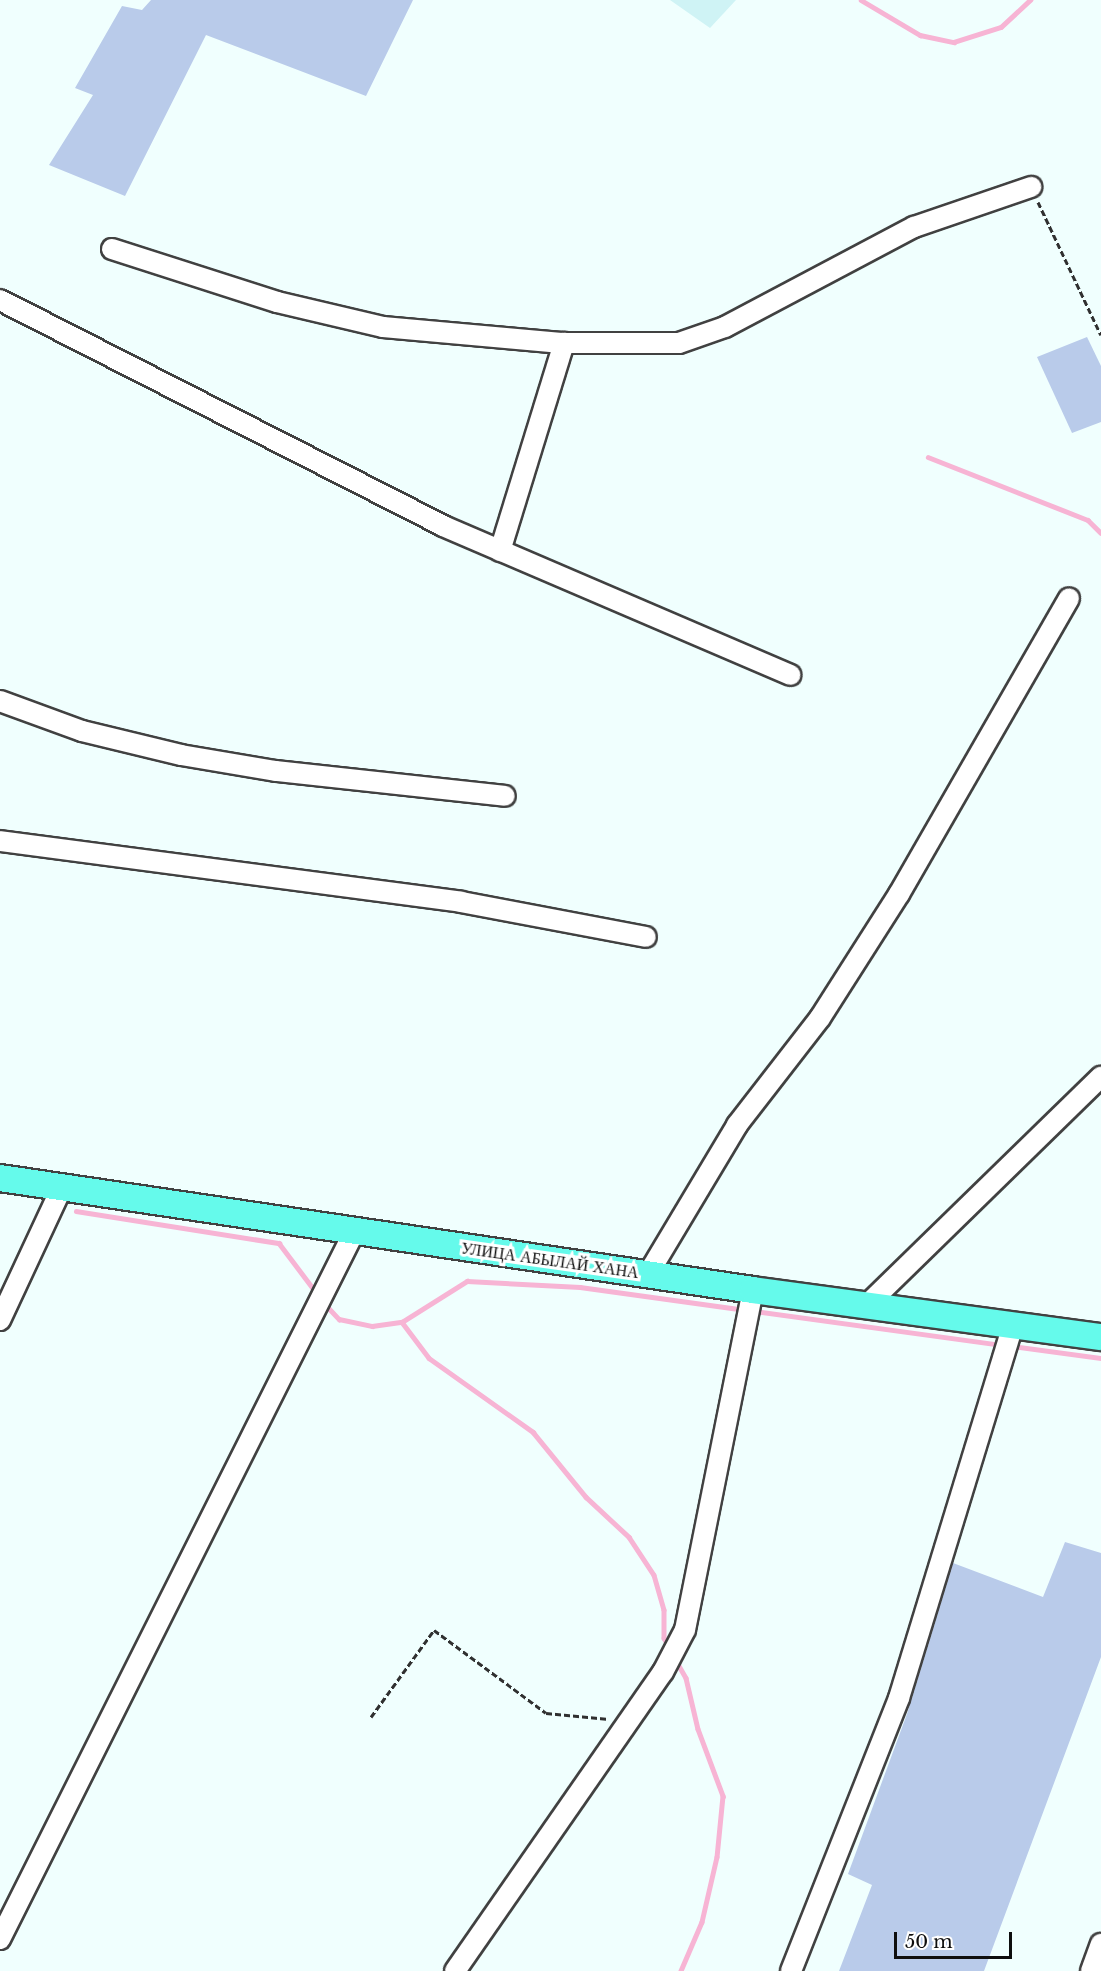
<!DOCTYPE html>
<html>
<head>
<meta charset="utf-8">
<style>
	body { margin:0 }
	#map { position:relative; width:1101px; height:1971px; overflow:hidden; background:#f0fffe; font-family:"Libre Baskerville",serif }
	div>[style] { position:absolute }
	.farmland>* { inset:0; background:#cff3f5 }
	.green>* { inset:0; background:#b9cbea }
	.stream>* { height:4.5px; margin:-2.25px; padding:0 2.25px; transform-origin:2.25px; border-radius:2.25px; background:#f7b4d4 }
	.path>* { height:3px; margin-top:-1.5px; transform-origin:0; background:repeating-linear-gradient(90deg,#303030 0 6px,transparent 0 9px) }
	.roads { filter:drop-shadow(2px 0 #414141) drop-shadow(-2px 0 #414141) drop-shadow(0 2px #414141) drop-shadow(0 -2px #414141) }
	.minor>* { height:20px; margin:-10px; padding:0 10px; transform-origin:10px; border-radius:10px; background:#fff }
	.major>* { height:26px; margin:-13px; padding:0 13px; transform-origin:13px; border-radius:13px; background:#65faeb }
	span { translate:-50% -50%; white-space:nowrap; text-align:center; line-height:1.15; -webkit-text-stroke:6px #fff; paint-order:stroke }
	.street-label { font-size:16px; color:#0e0e0e }
	.scale { position:absolute; left:894px; top:1932px; width:118px; height:27px; box-sizing:border-box; border:3px solid #0e0e0e; border-top:0; padding-left:8px; font-size:18px; line-height:21px; white-space:nowrap; color:#0e0e0e; -webkit-text-stroke:4px #fff; paint-order:stroke }
</style>
</head>
<body>
<div id="map">
	<div class="farmland">
		<div style="clip-path:polygon(670px 0,736px 0,710px 28px)"></div>
	</div>
	<div class="green">
		<div style="clip-path:polygon(151px 0,413px 0,366px 96px,206px 35px,125px 196px,49px 165px,93px 95px,75px 88px,122px 6px,142px 10px)"></div>
		<div style="clip-path:polygon(1087px 337px,1101px 366px,1101px 422px,1072px 433px,1037px 357px)"></div>
		<div style="clip-path:polygon(1065px 1542px,1101px 1553px,1101px 1657px,984px 1971px,839px 1971px,872px 1885px,848px 1874px,907px 1714px,953px 1563px,1043px 1597px)"></div>
	</div>
	<div class="stream">
		<div style="left:861px;top:0;width:69px;rotate:30.7deg"></div>
		<div style="left:920px;top:35px;width:35px;rotate:12deg"></div>
		<div style="left:954px;top:42px;width:49px;rotate:-17.7deg"></div>
		<div style="left:1001px;top:27px;width:40px;rotate:-43deg"></div>
		<div style="left:928px;top:457px;width:172px;rotate:21.5deg"></div>
		<div style="left:1088px;top:520px;width:18px;rotate:45deg"></div>
		<div style="left:76px;top:1211px;width:206px;rotate:9deg"></div>
		<div style="left:279px;top:1243px;width:65px;rotate:53.1deg"></div>
		<div style="left:325px;top:1304px;width:21px;rotate:47deg"></div>
		<div style="left:339px;top:1319px;width:34px;rotate:12deg"></div>
		<div style="left:372px;top:1326px;width:30px;rotate:-8deg"></div>
		<div style="left:402px;top:1322px;width:77px;rotate:-32.2deg"></div>
		<div style="left:467px;top:1281px;width:113px;rotate:3deg"></div>
		<div style="left:580px;top:1287px;width:167px;rotate:7.9deg"></div>
		<div style="left:754px;top:1311px;width:249px;rotate:7.8deg"></div>
		<div style="left:402px;top:1322px;width:45px;rotate:53.1deg"></div>
		<div style="left:429px;top:1358px;width:128px;rotate:35.4deg"></div>
		<div style="left:533px;top:1432px;width:84px;rotate:50.8deg"></div>
		<div style="left:586px;top:1497px;width:59px;rotate:42.9deg"></div>
		<div style="left:629px;top:1537px;width:45px;rotate:56.7deg"></div>
		<div style="left:654px;top:1575px;width:36px;rotate:74deg"></div>
		<div style="left:664px;top:1610px;width:28px;rotate:90deg"></div>
		<div style="left:664px;top:1638px;width:13px;rotate:61deg"></div>
		<div style="left:1012px;top:1346px;width:90px;rotate:7.7deg"></div>
		<div style="left:675px;top:1659px;width:22px;rotate:60deg"></div>
		<div style="left:686px;top:1678px;width:52px;rotate:76.8deg"></div>
		<div style="left:698px;top:1729px;width:72px;rotate:69.5deg"></div>
		<div style="left:723px;top:1796px;width:61px;rotate:95.6deg"></div>
		<div style="left:717px;top:1857px;width:67px;rotate:103deg"></div>
		<div style="left:702px;top:1922px;width:53px;rotate:113.2deg"></div>
	</div>
	<div class="path">
		<div style="left:1038px;top:202px;width:147px;rotate:64.7deg"></div>
		<div style="left:371px;top:1717px;width:107px;rotate:-54.1deg"></div>
		<div style="left:434px;top:1630px;width:139px;rotate:36.5deg"></div>
		<div style="left:546px;top:1713px;width:63px;rotate:5.4deg"></div>
	</div>
	<div class="roads">
		<div class="minor">
			<div style="left:112px;top:249px;width:173px;rotate:17.8deg"></div>
			<div style="left:277px;top:302px;width:109px;rotate:13.3deg"></div>
			<div style="left:383px;top:327px;width:182px;rotate:5.1deg"></div>
			<div style="left:564px;top:343px;width:115px"></div>
			<div style="left:679px;top:343px;width:49px;rotate:-19.2deg"></div>
			<div style="left:725px;top:327px;width:214px;rotate:-27.9deg"></div>
			<div style="left:914px;top:227px;width:124px;rotate:-18.9deg"></div>
			<div style="left:0;top:300px;width:497px;rotate:27deg"></div>
			<div style="left:443px;top:526px;width:378px;rotate:23.2deg"></div>
			<div style="left:500px;top:551px;width:218px;rotate:-72.9deg"></div>
			<div style="left:0;top:701px;width:87px;rotate:20.1deg"></div>
			<div style="left:82px;top:731px;width:102px;rotate:13.6deg"></div>
			<div style="left:181px;top:755px;width:96px;rotate:9.6deg"></div>
			<div style="left:276px;top:771px;width:230px;rotate:6.2deg"></div>
			<div style="left:0;top:841px;width:465px;rotate:7.5deg"></div>
			<div style="left:461px;top:902px;width:188px;rotate:10.7deg"></div>
			<div style="left:648px;top:1274px;width:174px;rotate:-59.1deg"></div>
			<div style="left:737px;top:1125px;width:135px;rotate:-52.2deg"></div>
			<div style="left:820px;top:1018px;width:147px;rotate:-57.5deg"></div>
			<div style="left:899px;top:894px;width:341px;rotate:-60.1deg"></div>
			<div style="left:867px;top:1305px;width:327px;rotate:-44.3deg"></div>
			<div style="left:0;top:1320px;width:147px;rotate:-65deg"></div>
			<div style="left:0;top:1939px;width:791px;rotate:-63.4deg"></div>
			<div style="left:455px;top:1971px;width:364px;rotate:-55.2deg"></div>
			<div style="left:663px;top:1672px;width:47px;rotate:-62.4deg"></div>
			<div style="left:685px;top:1630px;width:347px;rotate:-78.7deg"></div>
			<div style="left:791px;top:1971px;width:294px;rotate:-68.4deg"></div>
			<div style="left:899px;top:1698px;width:390px;rotate:-73deg"></div>
			<div style="left:1091px;top:1971px;width:29px;rotate:-70deg"></div>
		</div>
		<div class="major">
			<div style="left:0;top:1178px;width:761px;rotate:8.46deg"></div>
			<div style="left:753px;top:1290px;width:351px;rotate:7.7deg"></div>
		</div>
	</div>
	<div class="street-label">
		<span style="left:550px;top:1260px;rotate:8deg">УЛИЦА АБЫЛАЙ ХАНА</span>
	</div>
	<div class="scale">50 m</div>
</div>
</body>
</html>
